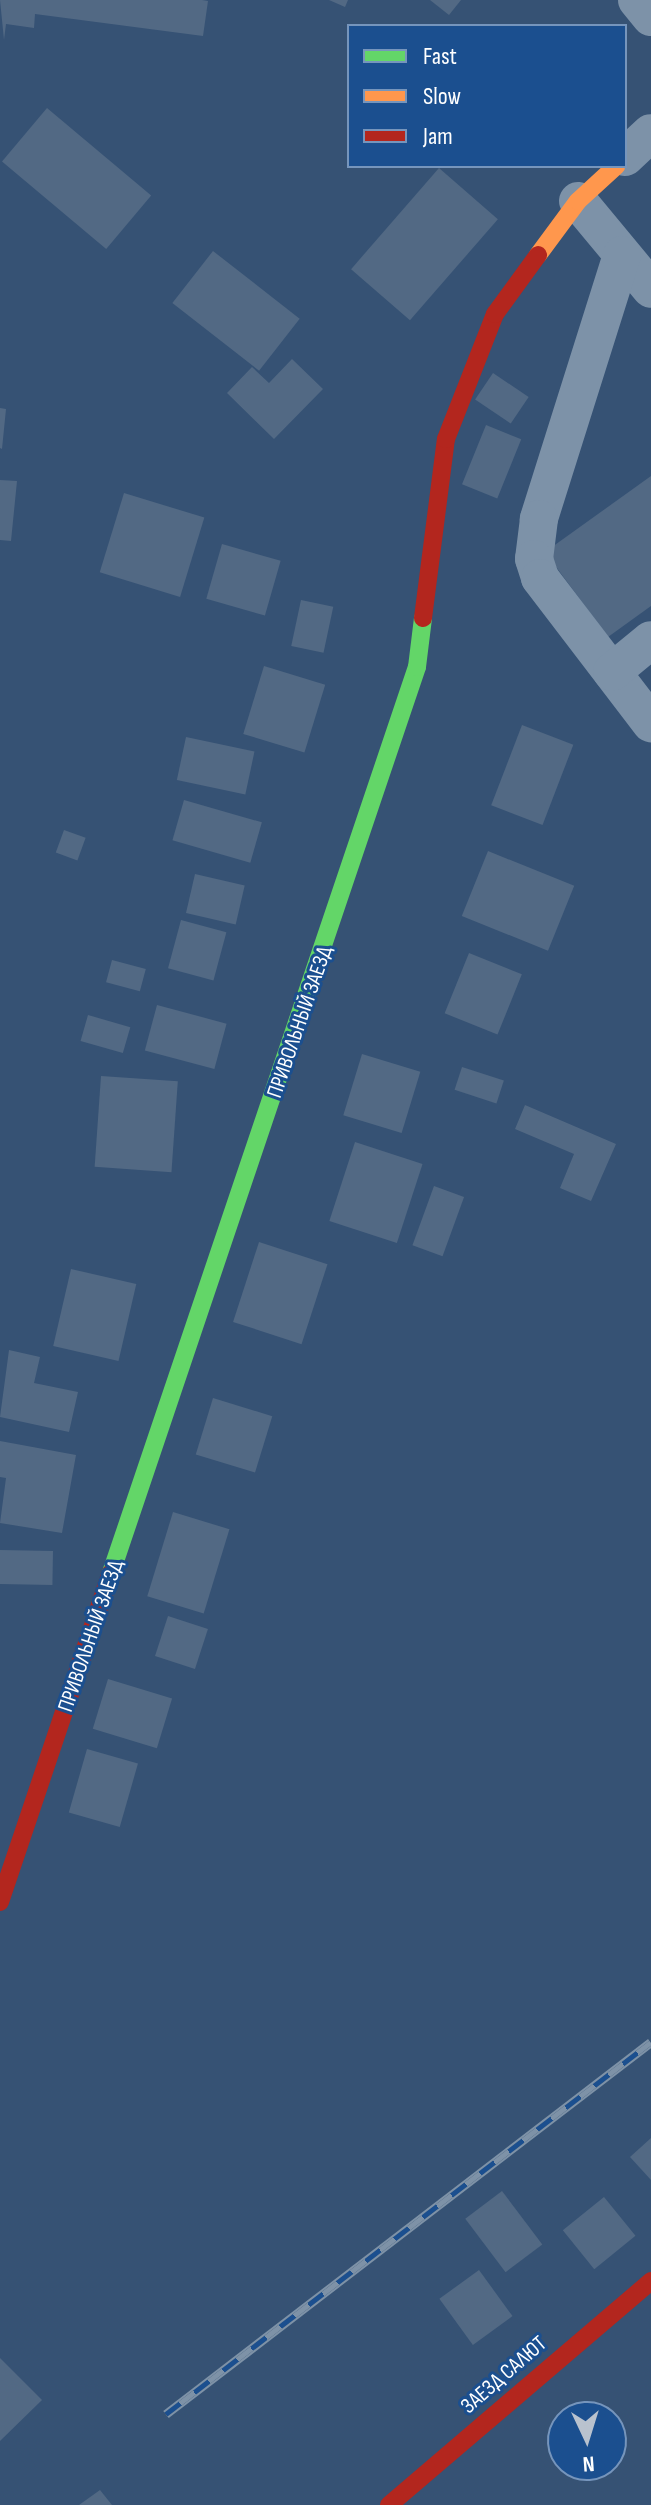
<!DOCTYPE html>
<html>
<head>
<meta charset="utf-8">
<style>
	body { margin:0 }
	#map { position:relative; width:651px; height:2505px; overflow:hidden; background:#365274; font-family:"Sofia Sans Condensed",sans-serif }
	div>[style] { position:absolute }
	.building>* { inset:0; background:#526984; transform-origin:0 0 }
	.street>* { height:38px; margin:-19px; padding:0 19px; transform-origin:19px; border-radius:19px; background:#7d92a8 }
	.fast>* { height:18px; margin:-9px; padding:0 9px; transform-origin:9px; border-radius:9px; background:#63d668 }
	.slow>* { height:18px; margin:-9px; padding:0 9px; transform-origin:9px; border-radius:9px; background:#ff974d }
	.jam>* { height:18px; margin:-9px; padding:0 9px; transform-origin:9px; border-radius:9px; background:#b3261e }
	.rail>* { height:9px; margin-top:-4.5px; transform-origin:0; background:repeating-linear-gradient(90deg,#1b4f8f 0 18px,#7e92a7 0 36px); box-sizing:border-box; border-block:2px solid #7e92a7 }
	span { translate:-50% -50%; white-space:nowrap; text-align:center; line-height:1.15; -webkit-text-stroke:6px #1b4f8f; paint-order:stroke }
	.street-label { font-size:22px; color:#fff }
	.legend { position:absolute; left:347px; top:24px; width:280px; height:144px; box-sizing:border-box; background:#1b4f8f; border:2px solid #7695bc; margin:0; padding:10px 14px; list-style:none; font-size:24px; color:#fff }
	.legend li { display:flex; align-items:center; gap:16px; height:40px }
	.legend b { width:40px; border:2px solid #7695bc }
	.north { position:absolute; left:547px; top:2401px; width:80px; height:80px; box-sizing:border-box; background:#1b4f8f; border:2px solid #7695bc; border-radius:50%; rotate:176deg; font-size:22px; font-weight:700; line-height:32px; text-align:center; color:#fff }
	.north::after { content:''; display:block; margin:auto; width:28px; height:36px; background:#b9c2ce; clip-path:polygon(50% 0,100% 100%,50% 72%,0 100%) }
</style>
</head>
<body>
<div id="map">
	<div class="building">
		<div style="clip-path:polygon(0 0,202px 0,208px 1px,203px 36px,35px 14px,34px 28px,6px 24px,4px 40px)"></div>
		<div style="clip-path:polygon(329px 0,348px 0,345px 7px)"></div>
		<div style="clip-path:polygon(430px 0,461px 0,449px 15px)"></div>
		<div style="left:47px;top:108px;width:136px;height:70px;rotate:40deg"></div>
		<div style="left:439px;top:168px;width:78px;height:134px;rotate:41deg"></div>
		<div style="left:213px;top:251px;width:110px;height:66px;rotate:38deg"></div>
		<div style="clip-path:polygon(292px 359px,323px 389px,274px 439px,227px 393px,252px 367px,269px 383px)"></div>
		<div style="left:493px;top:373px;width:43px;height:32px;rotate:34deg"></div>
		<div style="clip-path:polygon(0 408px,6px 409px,2px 449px,0 448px)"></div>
		<div style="left:486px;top:425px;width:38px;height:64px;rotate:22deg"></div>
		<div style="clip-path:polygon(651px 476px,651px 606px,608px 637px,545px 552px)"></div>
		<div style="clip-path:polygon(0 480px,17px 481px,11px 541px,0 540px)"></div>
		<div style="left:124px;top:493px;width:84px;height:83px;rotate:17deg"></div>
		<div style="left:222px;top:544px;width:61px;height:57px;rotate:16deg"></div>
		<div style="left:301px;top:600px;width:33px;height:47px;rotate:12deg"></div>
		<div style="left:264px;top:666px;width:64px;height:71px;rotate:17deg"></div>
		<div style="left:522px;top:725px;width:55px;height:86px;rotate:21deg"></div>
		<div style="left:186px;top:737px;width:70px;height:44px;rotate:12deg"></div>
		<div style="left:184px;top:800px;width:81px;height:42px;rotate:16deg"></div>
		<div style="left:64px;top:830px;width:23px;height:24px;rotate:20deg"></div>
		<div style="left:488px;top:851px;width:93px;height:70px;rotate:22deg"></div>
		<div style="left:195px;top:874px;width:51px;height:40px;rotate:13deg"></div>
		<div style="left:181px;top:920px;width:47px;height:50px;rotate:15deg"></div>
		<div style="left:469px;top:953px;width:57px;height:65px;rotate:22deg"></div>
		<div style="left:112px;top:960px;width:35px;height:23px;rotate:15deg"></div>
		<div style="left:157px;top:1005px;width:72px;height:47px;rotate:15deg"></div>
		<div style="left:88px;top:1015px;width:44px;height:27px;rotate:16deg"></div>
		<div style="left:362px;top:1054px;width:61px;height:64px;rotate:17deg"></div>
		<div style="left:462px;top:1067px;width:44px;height:24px;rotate:18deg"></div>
		<div style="left:101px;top:1076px;width:77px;height:91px;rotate:4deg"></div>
		<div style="clip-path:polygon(525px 1105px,616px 1144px,591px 1201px,560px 1188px,574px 1154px,515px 1129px)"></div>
		<div style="left:355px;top:1142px;width:71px;height:83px;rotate:18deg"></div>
		<div style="left:434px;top:1186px;width:32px;height:63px;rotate:20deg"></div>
		<div style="left:259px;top:1242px;width:72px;height:84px;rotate:18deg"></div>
		<div style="left:71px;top:1269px;width:67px;height:79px;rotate:13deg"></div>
		<div style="clip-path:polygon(9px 1350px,40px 1357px,34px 1383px,78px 1392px,69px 1432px,0 1417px)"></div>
		<div style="left:213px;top:1398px;width:62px;height:59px;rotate:17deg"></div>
		<div style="clip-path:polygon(0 1441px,76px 1455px,62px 1533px,0 1523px,6px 1478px,0 1477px)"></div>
		<div style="left:173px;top:1512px;width:59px;height:88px;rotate:17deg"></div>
		<div style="left:0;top:1550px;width:53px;height:34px;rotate:1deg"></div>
		<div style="left:168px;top:1616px;width:42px;height:42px;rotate:18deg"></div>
		<div style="left:108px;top:1679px;width:67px;height:52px;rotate:17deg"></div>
		<div style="left:87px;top:1749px;width:53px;height:66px;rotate:16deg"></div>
		<div style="clip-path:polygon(651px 2138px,651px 2180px,630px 2157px)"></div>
		<div style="left:502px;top:2191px;width:67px;height:46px;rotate:53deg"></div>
		<div style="left:604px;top:2197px;width:50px;height:53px;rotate:51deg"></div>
		<div style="left:479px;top:2270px;width:57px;height:49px;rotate:54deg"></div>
		<div style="clip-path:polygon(0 2358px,42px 2400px,0 2441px)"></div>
		<div style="clip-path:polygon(100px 2490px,112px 2505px,79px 2505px)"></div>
	</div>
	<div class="street">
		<div style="left:637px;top:0;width:22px;rotate:51deg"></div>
		<div style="left:625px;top:157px;width:35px;rotate:-43deg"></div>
		<div style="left:578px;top:201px;width:114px;rotate:50.3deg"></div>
		<div style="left:622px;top:255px;width:277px;rotate:107.5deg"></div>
		<div style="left:539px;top:519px;width:40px;rotate:97.1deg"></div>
		<div style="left:534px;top:559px;width:20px;rotate:72deg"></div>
		<div style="left:540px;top:578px;width:183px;rotate:52.6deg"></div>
		<div style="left:612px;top:672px;width:50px;rotate:-39.4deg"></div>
	</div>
	<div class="fast">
		<div style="left:111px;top:1573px;width:956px;rotate:-71.34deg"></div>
		<div style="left:417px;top:667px;width:49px;rotate:-83deg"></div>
	</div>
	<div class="slow">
		<div style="left:538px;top:255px;width:67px;rotate:-53.5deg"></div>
		<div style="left:578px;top:201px;width:52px;rotate:-42.6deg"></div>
	</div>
	<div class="jam">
		<div style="left:423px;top:618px;width:180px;rotate:-82.7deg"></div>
		<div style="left:446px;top:439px;width:134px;rotate:-68.6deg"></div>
		<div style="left:495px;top:314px;width:73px;rotate:-53.9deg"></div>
		<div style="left:0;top:1902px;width:347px;rotate:-71.4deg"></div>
		<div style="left:389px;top:2505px;width:345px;rotate:-40.5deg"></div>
	</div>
	<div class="rail">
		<div style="left:166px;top:2414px;width:611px;rotate:-37.49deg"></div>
	</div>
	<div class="street-label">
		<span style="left:300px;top:1022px;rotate:-71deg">ПРИВОЛЬНЫЙ ЗАЕЗД</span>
		<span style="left:91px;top:1636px;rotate:-71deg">ПРИВОЛЬНЫЙ ЗАЕЗД</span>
		<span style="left:504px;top:2375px;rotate:-41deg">ЗАЕЗД САЛЮТ</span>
	</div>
	<ul class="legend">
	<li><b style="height:10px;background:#63d668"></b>Fast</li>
	<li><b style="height:10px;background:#ff974d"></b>Slow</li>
	<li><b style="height:10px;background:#b3261e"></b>Jam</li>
	</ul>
	<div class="north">N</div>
</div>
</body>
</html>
